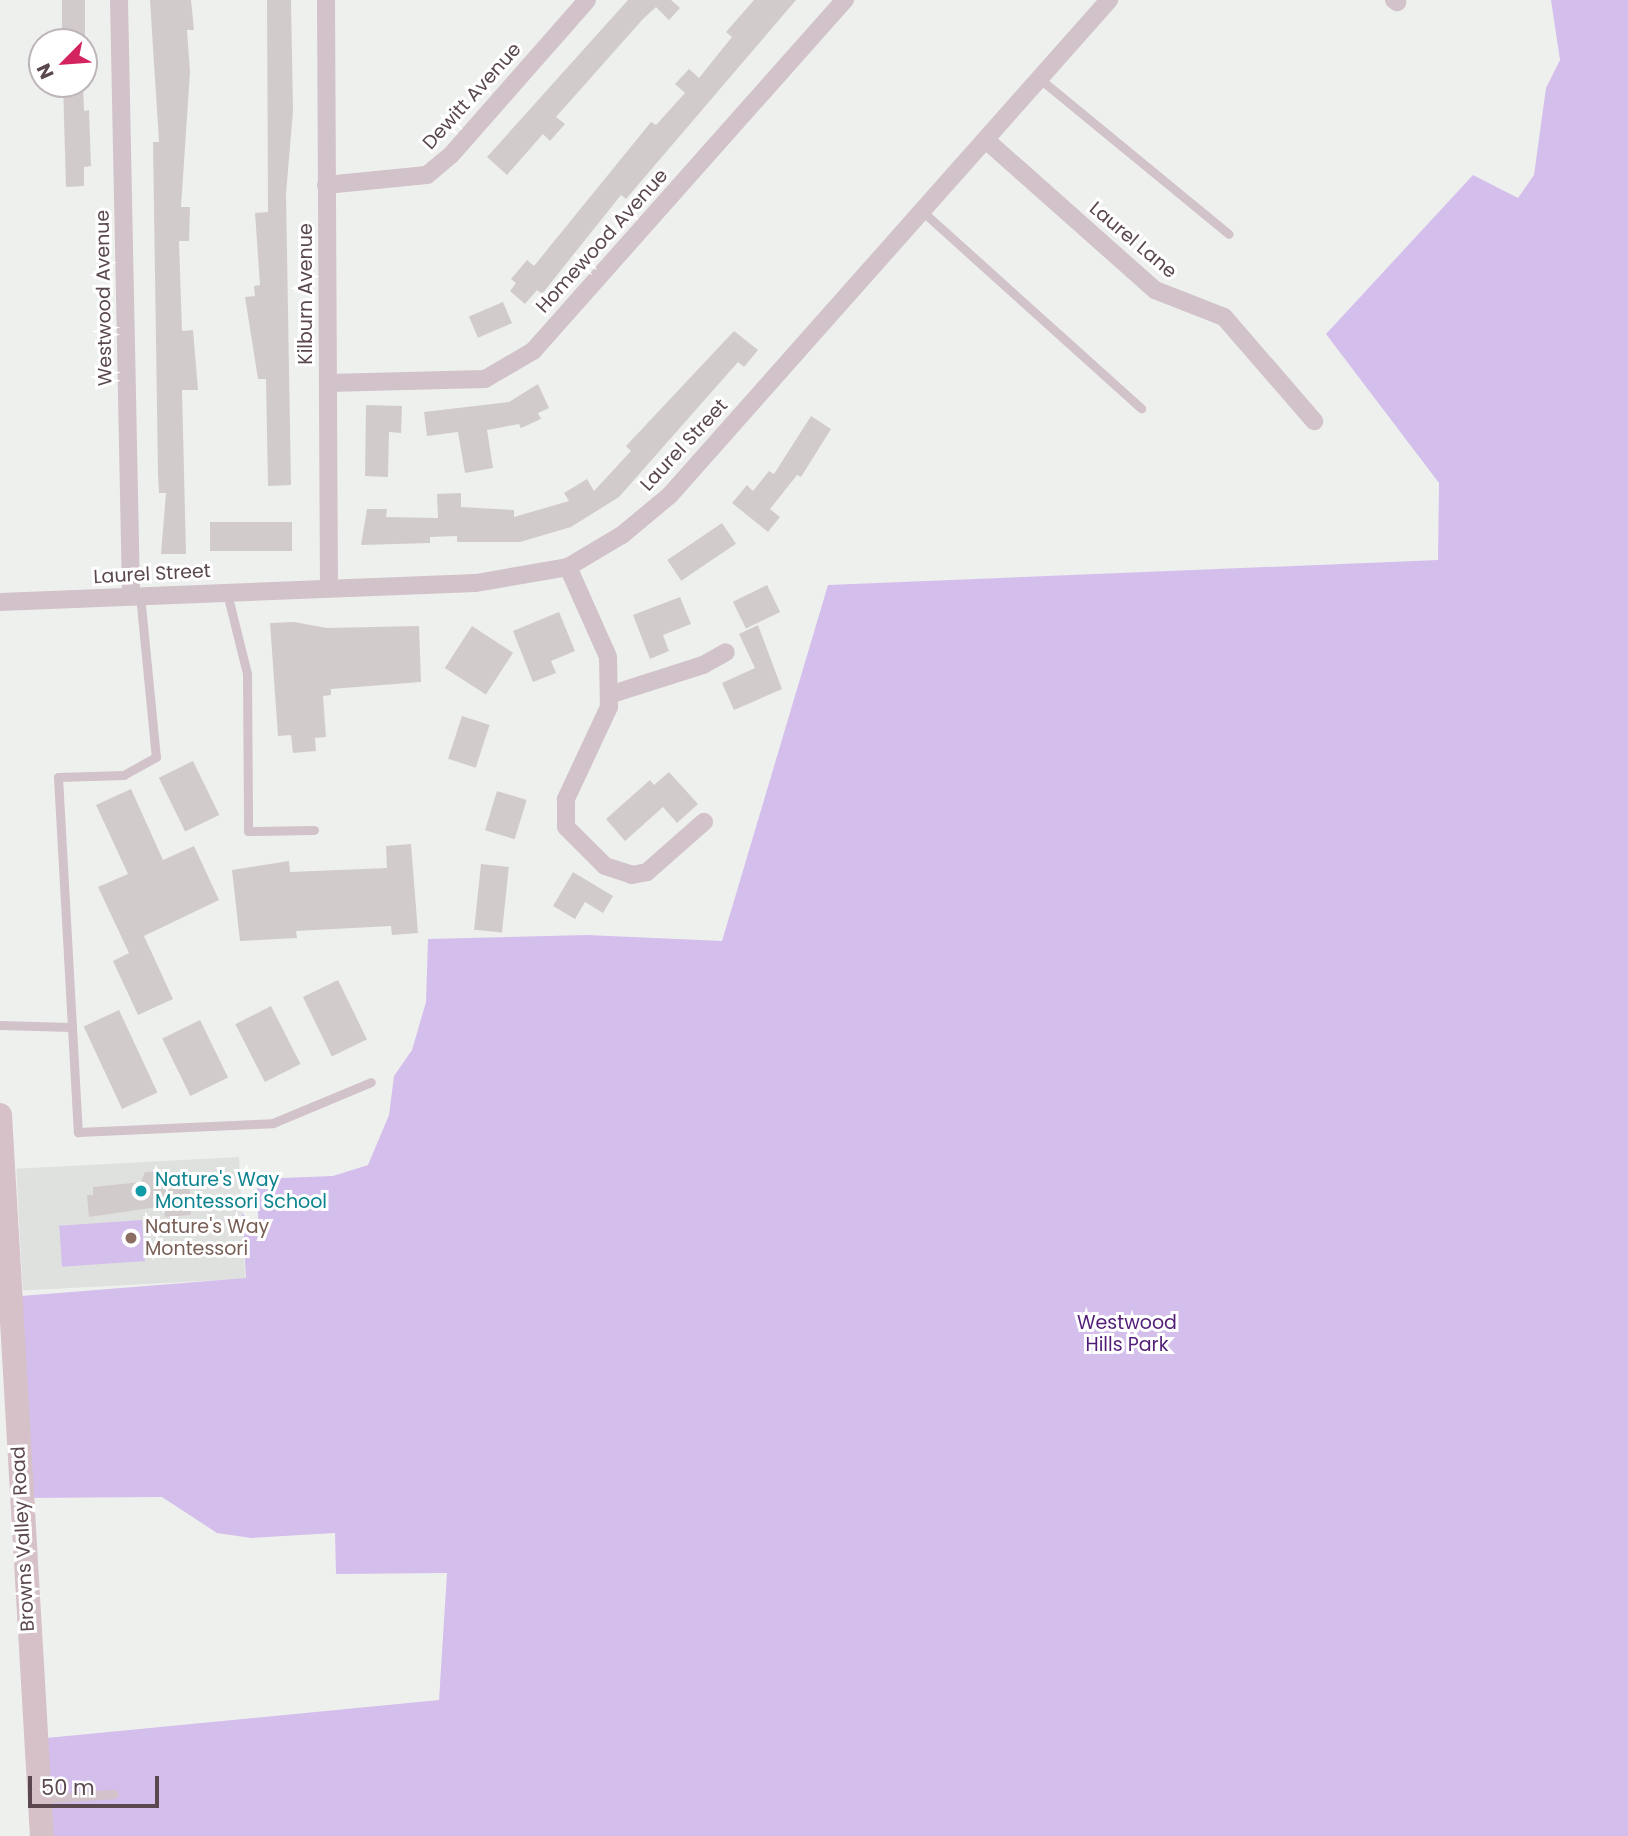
<!DOCTYPE html>
<html>
<head>
<meta charset="utf-8">
<style>
	body { margin:0 }
	#map { position:relative; width:1628px; height:1836px; overflow:hidden; background:#eef0ee; font-family:Poppins,sans-serif }
	div>[style] { position:absolute }
	.education>* { inset:0; background:#dfe1df; transform-origin:0 0 }
	.green>* { inset:0; background:#d4beec; transform-origin:0 0 }
	.building>* { inset:0; background:#d2cbcc; transform-origin:0 0 }
	.service>* { height:9px; margin:-4.5px; padding:0 4.5px; transform-origin:4.5px; border-radius:4.5px; background:#d2c2c9 }
	.minor>* { height:18px; margin:-9px; padding:0 9px; transform-origin:9px; border-radius:9px; background:#d2c2c9 }
	.secondary>* { height:24px; margin:-12px; padding:0 12px; transform-origin:12px; border-radius:12px; background:#d6c1c9 }
	.dots>* { width:19px; height:19px; translate:-50% -50%; box-sizing:border-box; border:4px solid #fff; border-radius:50% }
	span { translate:-50% -50%; white-space:nowrap; text-align:center; line-height:1.15; -webkit-text-stroke:6px #fff; paint-order:stroke }
	.street-label { font-size:19px; color:#5a474f }
	.culture-label { font-size:19px; color:#0d838f }
	.left { translate:0 -50%; text-align:left }
	.education-label { font-size:19px; color:#785e54 }
	.park-label { font-size:19px; color:#521d76 }
	.north { position:absolute; left:28px; top:28px; width:70px; height:70px; box-sizing:border-box; background:#fff; border:2px solid #bdb5b9; border-radius:50%; rotate:245deg; font-size:19px; font-weight:700; line-height:28px; text-align:center; color:#5a474f }
	.north::after { content:''; display:block; margin:auto; width:24px; height:32px; background:#d42460; clip-path:polygon(50% 0,100% 100%,50% 72%,0 100%) }
	.scale { position:absolute; left:28px; top:1776px; width:131px; height:32px; box-sizing:border-box; border:4px solid #5a474f; border-top:0; padding-left:9px; font-size:21px; line-height:24px; white-space:nowrap; color:#5a474f; -webkit-text-stroke:5px #fff; paint-order:stroke }
</style>
</head>
<body>
<div id="map">
	<div class="education">
		<div style="left:239px;top:1157px;width:122px;height:223px;rotate:87deg"></div>
	</div>
	<div class="green">
		<div style="clip-path:polygon(1551px 0,1628px 0,1628px 1836px,42px 1836px,36px 1739px,439px 1700px,447px 1573px,336px 1574px,335px 1533px,251px 1538px,217px 1533px,162px 1497px,20px 1498px,21px 1296px,246px 1278px,242px 1212px,259px 1239px,257px 1179px,333px 1176px,368px 1165px,389px 1115px,394px 1076px,412px 1050px,426px 1002px,428px 939px,587px 935px,722px 941px,828px 585px,1438px 560px,1439px 483px,1326px 334px,1473px 175px,1518px 198px,1534px 175px,1546px 88px,1560px 60px)"></div>
		<div style="left:142px;top:1220px;width:41px;height:83px;rotate:86deg"></div>
	</div>
	<div class="building">
		<div style="left:62px;top:0;width:23px;height:42px"></div>
		<div style="clip-path:polygon(150px 0,191px 0,194px 30px,187px 30px,190px 72px,181px 207px,190px 207px,189px 241px,179px 241px,182px 331px,193px 330px,198px 390px,182px 390px,186px 554px,161px 554px,166px 493px,159px 493px,158px 474px,153px 142px,159px 142px)"></div>
		<div style="clip-path:polygon(267px 0,291px 0,293px 111px,286px 194px,291px 485px,268px 486px,266px 379px,258px 379px,245px 297px,255px 296px,254px 286px,260px 285px,255px 213px,268px 212px)"></div>
		<div style="clip-path:polygon(628px 0,671px 0,680px 8px,669px 20px,656px 7px,643px 19px,556px 117px,565px 124px,550px 141px,543px 134px,507px 175px,487px 157px)"></div>
		<div style="clip-path:polygon(754px 0,796px 0,626px 199px,621px 195px,542px 294px,537px 290px,525px 304px,510px 291px,516px 283px,511px 279px,527px 260px,534px 266px,651px 122px,656px 125px,685px 93px,675px 84px,689px 69px,699px 78px,732px 37px,726px 32px)"></div>
		<div style="clip-path:polygon(63px 84px,83px 84px,84px 111px,89px 110px,91px 166px,84px 167px,84px 186px,66px 187px)"></div>
		<div style="left:503px;top:302px;width:23px;height:37px;rotate:67deg"></div>
		<div style="clip-path:polygon(734px 331px,758px 350px,744px 367px,738px 362px,619px 497px,571px 527px,520px 542px,457px 542px,457px 536px,430px 537px,430px 543px,361px 545px,367px 509px,387px 509px,386px 517px,438px 518px,437px 494px,461px 493px,461px 507px,514px 510px,514px 517px,569px 501px,564px 493px,587px 479px,594px 491px,631px 451px,626px 446px)"></div>
		<div style="clip-path:polygon(538px 384px,549px 408px,538px 413px,541px 419px,521px 428px,519px 424px,487px 430px,493px 468px,465px 473px,458px 432px,427px 436px,424px 412px,509px 402px)"></div>
		<div style="clip-path:polygon(366px 405px,402px 406px,401px 433px,389px 432px,388px 477px,365px 476px)"></div>
		<div style="clip-path:polygon(811px 416px,831px 429px,801px 477px,797px 475px,770px 509px,780px 517px,768px 532px,732px 503px,747px 485px,753px 491px,769px 471px,774px 474px)"></div>
		<div style="left:292px;top:522px;width:29px;height:82px;rotate:90deg"></div>
		<div style="left:722px;top:523px;width:25px;height:66px;rotate:56deg"></div>
		<div style="left:767px;top:585px;width:30px;height:38px;rotate:64deg"></div>
		<div style="clip-path:polygon(680px 597px,691px 624px,663px 635px,669px 651px,650px 659px,633px 615px)"></div>
		<div style="clip-path:polygon(559px 612px,575px 651px,551px 661px,556px 673px,533px 682px,513px 631px)"></div>
		<div style="clip-path:polygon(294px 622px,327px 628px,419px 626px,421px 682px,331px 689px,331px 695px,323px 696px,326px 737px,315px 738px,316px 751px,293px 753px,291px 735px,278px 736px,270px 623px)"></div>
		<div style="clip-path:polygon(758px 625px,782px 689px,734px 710px,722px 683px,755px 668px,739px 634px)"></div>
		<div style="left:472px;top:626px;width:49px;height:50px;rotate:33deg"></div>
		<div style="left:462px;top:716px;width:29px;height:45px;rotate:18deg"></div>
		<div style="left:193px;top:761px;width:60px;height:38px;rotate:64deg"></div>
		<div style="clip-path:polygon(669px 772px,698px 804px,677px 823px,663px 807px,625px 841px,606px 819px,650px 780px,654px 785px)"></div>
		<div style="clip-path:polygon(131px 789px,163px 860px,194px 846px,219px 900px,144px 936px,173px 999px,138px 1015px,113px 961px,129px 953px,98px 887px,128px 874px,96px 805px)"></div>
		<div style="left:497px;top:791px;width:31px;height:41px;rotate:17deg"></div>
		<div style="clip-path:polygon(411px 844px,418px 933px,392px 935px,391px 926px,296px 931px,297px 938px,240px 941px,232px 870px,289px 861px,290px 872px,387px 868px,386px 846px)"></div>
		<div style="left:481px;top:864px;width:28px;height:66px;rotate:6deg"></div>
		<div style="clip-path:polygon(573px 872px,613px 896px,603px 913px,585px 902px,575px 919px,553px 906px)"></div>
		<div style="left:338px;top:980px;width:66px;height:39px;rotate:64deg"></div>
		<div style="left:271px;top:1006px;width:65px;height:40px;rotate:63deg"></div>
		<div style="left:119px;top:1010px;width:91px;height:39px;rotate:65deg"></div>
		<div style="left:200px;top:1020px;width:64px;height:42px;rotate:64deg"></div>
		<div style="clip-path:polygon(161px 1171px,161px 1179px,189px 1177px,191px 1215px,165px 1217px,164px 1206px,89px 1217px,87px 1195px,93px 1195px,93px 1187px,141px 1182px,145px 1172px)"></div>
	</div>
	<div class="service">
		<div style="left:1040px;top:79px;width:244px;rotate:39.4deg"></div>
		<div style="left:922px;top:211px;width:295px;rotate:42deg"></div>
		<div style="left:227px;top:593px;width:82px;rotate:76deg"></div>
		<div style="left:247px;top:673px;width:158px;rotate:89.6deg"></div>
		<div style="left:248px;top:831px;width:66px;rotate:-0.9deg"></div>
		<div style="left:140px;top:595px;width:163px;rotate:84.4deg"></div>
		<div style="left:156px;top:757px;width:37px;rotate:151deg"></div>
		<div style="left:124px;top:775px;width:66px;rotate:178.3deg"></div>
		<div style="left:58px;top:777px;width:356px;rotate:86.8deg"></div>
		<div style="left:78px;top:1132px;width:195px;rotate:-2.6deg"></div>
		<div style="left:273px;top:1123px;width:106px;rotate:-22.7deg"></div>
		<div style="left:0;top:1025px;width:72px;rotate:1.6deg"></div>
		<div style="left:41px;top:1799px;width:73px;rotate:-3.9deg"></div>
	</div>
	<div class="minor">
		<div style="left:119px;top:0;width:595px;rotate:88.84deg"></div>
		<div style="left:326px;top:0;width:587px;rotate:89.71deg"></div>
		<div style="left:1394px;top:0;width:4px;rotate:34deg"></div>
		<div style="left:986px;top:140px;width:226px;rotate:41.6deg"></div>
		<div style="left:1155px;top:290px;width:74px;rotate:21.4deg"></div>
		<div style="left:1224px;top:317px;width:138px;rotate:49.1deg"></div>
		<div style="left:326px;top:185px;width:101px;rotate:-5.7deg"></div>
		<div style="left:427px;top:175px;width:31px;rotate:-40deg"></div>
		<div style="left:451px;top:155px;width:206px;rotate:-48.7deg"></div>
		<div style="left:328px;top:383px;width:157px;rotate:-1.5deg"></div>
		<div style="left:485px;top:379px;width:56px;rotate:-30.3deg"></div>
		<div style="left:533px;top:351px;width:470px;rotate:-48.4deg"></div>
		<div style="left:568px;top:567px;width:98px;rotate:66deg"></div>
		<div style="left:608px;top:657px;width:50px;rotate:88.9deg"></div>
		<div style="left:609px;top:707px;width:102px;rotate:115.1deg"></div>
		<div style="left:566px;top:799px;width:28px;rotate:90deg"></div>
		<div style="left:566px;top:827px;width:55px;rotate:45deg"></div>
		<div style="left:605px;top:866px;width:28px;rotate:18deg"></div>
		<div style="left:632px;top:875px;width:15px;rotate:-11deg"></div>
		<div style="left:647px;top:872px;width:76px;rotate:-41.3deg"></div>
		<div style="left:0;top:602px;width:476px;rotate:-2.3deg"></div>
		<div style="left:476px;top:583px;width:93px;rotate:-9.9deg"></div>
		<div style="left:568px;top:567px;width:63px;rotate:-30.7deg"></div>
		<div style="left:622px;top:535px;width:62px;rotate:-39.8deg"></div>
		<div style="left:670px;top:495px;width:662px;rotate:-48.43deg"></div>
		<div style="left:609px;top:695px;width:99px;rotate:-17.7deg"></div>
		<div style="left:703px;top:665px;width:26px;rotate:-29deg"></div>
	</div>
	<div class="secondary">
		<div style="left:0;top:1115px;width:722px;rotate:86.67deg"></div>
	</div>
	<div class="dots">
		<div style="left:141px;top:1191px;background:#0f9aa8"></div>
		<div style="left:131px;top:1238px;background:#8d6e63"></div>
	</div>
	<div class="street-label">
		<span style="left:472px;top:96px;rotate:-48deg">Dewitt Avenue</span>
		<span style="left:1133px;top:240px;rotate:40deg">Laurel Lane</span>
		<span style="left:602px;top:241px;rotate:-48deg">Homewood Avenue</span>
		<span style="left:306px;top:294px;rotate:-90deg">Kilburn Avenue</span>
		<span style="left:104px;top:298px;rotate:-91deg">Westwood Avenue</span>
		<span style="left:684px;top:445px;rotate:-47deg">Laurel Street</span>
		<span style="left:152px;top:574px;rotate:-3deg">Laurel Street</span>
		<span style="left:23px;top:1539px;rotate:-93deg">Browns Valley Road</span>
	</div>
	<div class="culture-label">
		<span class="left" style="left:155px;top:1191px">Nature's Way<br>Montessori School</span>
	</div>
	<div class="education-label">
		<span class="left" style="left:145px;top:1238px">Nature's Way<br>Montessori</span>
	</div>
	<div class="park-label">
		<span style="left:1127px;top:1334px">Westwood<br>Hills Park</span>
	</div>
	<div class="north">N</div>
	<div class="scale">50 m</div>
</div>
</body>
</html>
